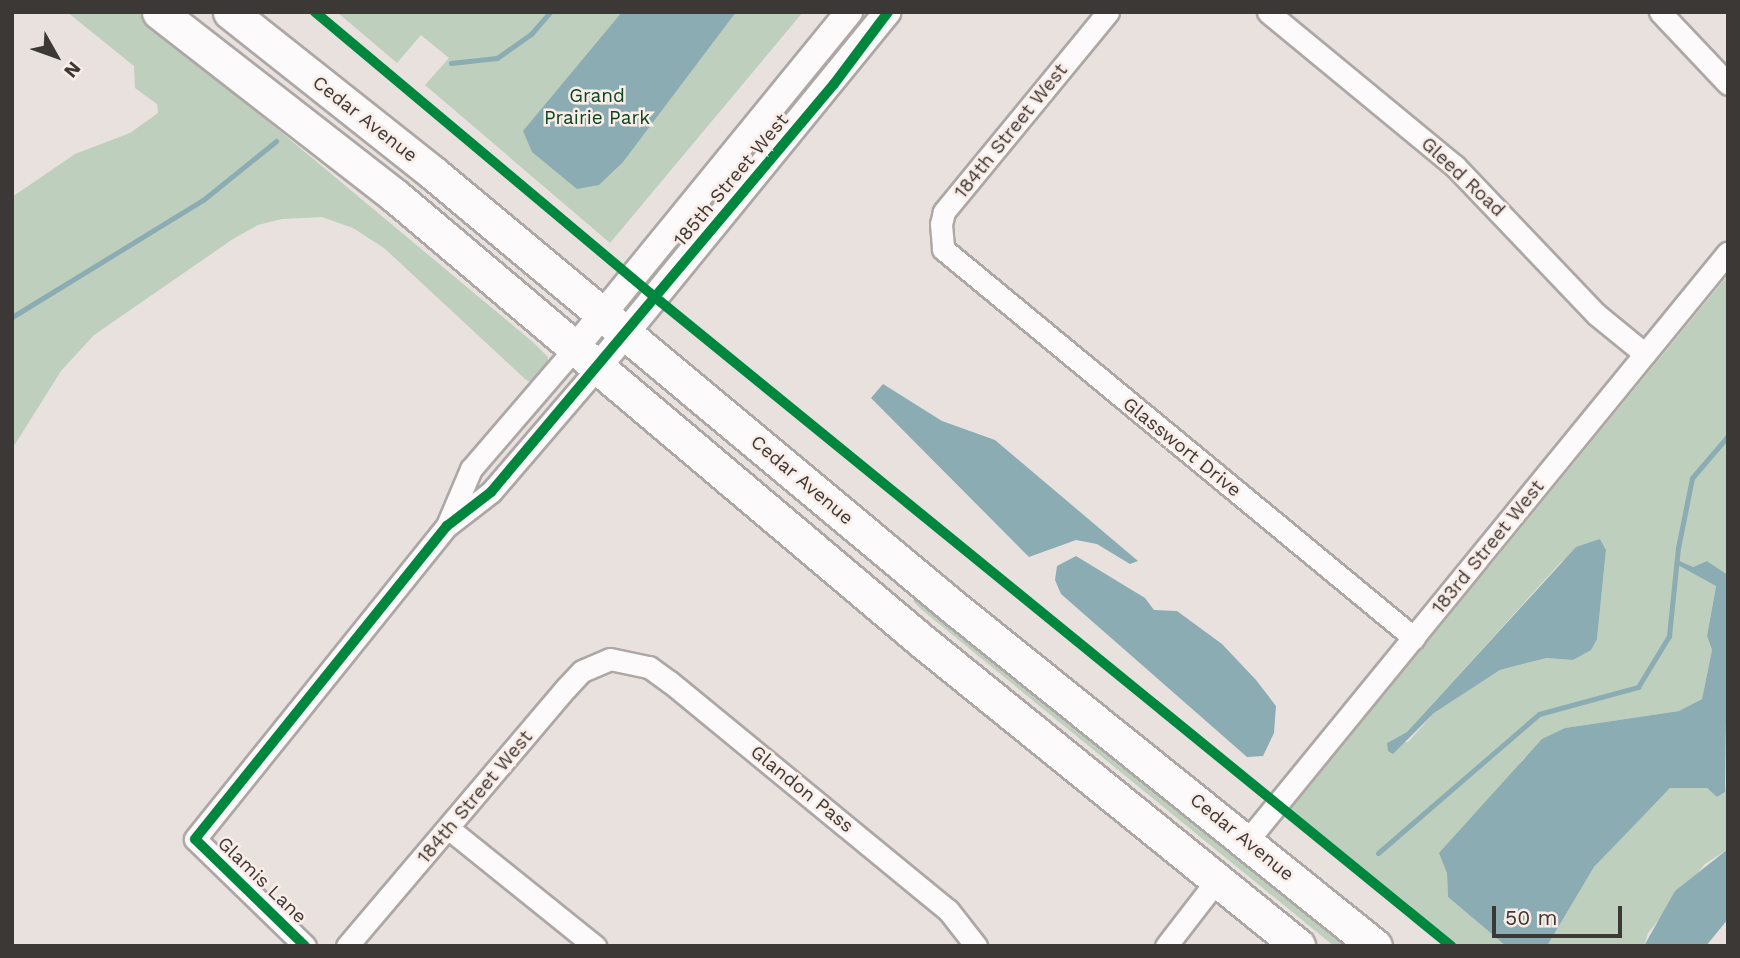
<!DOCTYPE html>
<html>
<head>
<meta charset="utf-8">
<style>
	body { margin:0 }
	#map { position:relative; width:1740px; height:958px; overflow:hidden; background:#e8e1de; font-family:"Work Sans",sans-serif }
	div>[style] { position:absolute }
	.green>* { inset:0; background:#becfbe }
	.water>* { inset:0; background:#8aacb2 }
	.stream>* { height:5px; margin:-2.5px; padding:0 2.5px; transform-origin:2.5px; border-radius:2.5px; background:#8aacb2 }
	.roads { filter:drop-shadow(2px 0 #ada7a5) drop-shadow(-2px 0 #ada7a5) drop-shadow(0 2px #ada7a5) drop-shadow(0 -2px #ada7a5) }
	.minor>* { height:21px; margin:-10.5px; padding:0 10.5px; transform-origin:10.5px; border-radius:10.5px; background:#fcfafa }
	.tertiary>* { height:26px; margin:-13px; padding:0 13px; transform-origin:13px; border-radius:13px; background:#fcfafa }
	.primary>* { height:33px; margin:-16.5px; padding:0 16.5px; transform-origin:16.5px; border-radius:16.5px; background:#fcfafa }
	.cycleway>* { height:10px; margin:-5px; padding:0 5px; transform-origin:5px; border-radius:5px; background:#00873e }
	span { translate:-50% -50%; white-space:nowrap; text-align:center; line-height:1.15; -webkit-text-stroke:5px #faede8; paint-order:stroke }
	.park-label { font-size:19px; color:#074621 }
	.street-label { font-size:19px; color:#3c3835 }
	.frame { position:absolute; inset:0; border:14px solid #3c3835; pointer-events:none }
	.north { position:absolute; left:21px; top:21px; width:70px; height:70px; -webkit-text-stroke:5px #faede8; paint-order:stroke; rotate:130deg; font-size:19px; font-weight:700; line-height:28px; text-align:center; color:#3c3835 }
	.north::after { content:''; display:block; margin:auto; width:24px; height:32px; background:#3c3835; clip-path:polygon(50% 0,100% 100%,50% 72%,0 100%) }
	.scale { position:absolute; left:1492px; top:906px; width:130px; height:32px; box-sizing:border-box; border:4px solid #3c3835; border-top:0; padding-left:9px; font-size:21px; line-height:24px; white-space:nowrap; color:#3c3835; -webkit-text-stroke:5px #faede8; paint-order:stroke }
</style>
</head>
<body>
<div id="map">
	<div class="green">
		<div style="clip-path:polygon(67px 12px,137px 12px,534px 343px,548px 357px,547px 369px,532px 383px,525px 379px,384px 248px,353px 228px,322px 217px,282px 219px,258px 225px,233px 239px,94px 335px,61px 371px,12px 449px,12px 197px,75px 154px,130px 133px,158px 113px,157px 104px,135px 88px,134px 66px)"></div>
		<div style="clip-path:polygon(337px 12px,803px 12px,610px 243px,425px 85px,449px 58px,421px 35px,397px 63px)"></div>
		<div style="clip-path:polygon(evenodd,1728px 275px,1728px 575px,1707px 561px,1693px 567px,1676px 564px,1716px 585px,1707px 636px,1712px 650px,1702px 699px,1679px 711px,1565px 728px,1523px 759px,1447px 873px,1448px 897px,1506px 946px,1456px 946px,1290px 810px,1728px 275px,1600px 539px,1606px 550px,1597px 639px,1574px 660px,1548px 658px,1500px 670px,1434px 713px,1408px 742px,1387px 743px,1407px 732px,1561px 562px,1600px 539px)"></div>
		<div style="clip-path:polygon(920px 593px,1355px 946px,1334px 946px,922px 610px,913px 601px)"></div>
		<div style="clip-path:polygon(1728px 766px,1728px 849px,1705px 864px,1648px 933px,1644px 946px,1547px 946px,1594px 867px,1646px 812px,1670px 788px,1707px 788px,1717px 797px,1725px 792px)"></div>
	</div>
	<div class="water">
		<div style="clip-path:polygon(622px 12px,736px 12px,623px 162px,599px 185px,577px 189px,532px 152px,523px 131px)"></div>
		<div style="clip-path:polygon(883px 384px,942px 421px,995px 440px,1138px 561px,1130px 564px,1097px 544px,1076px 540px,1029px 557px,871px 398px)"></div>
		<div style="clip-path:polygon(1600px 539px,1606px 550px,1597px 639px,1591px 650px,1573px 660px,1547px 658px,1500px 670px,1434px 713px,1393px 754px,1388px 751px,1387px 743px,1407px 732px,1576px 547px)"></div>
		<div style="clip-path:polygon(1076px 556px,1145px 598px,1154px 610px,1177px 611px,1222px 644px,1256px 680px,1276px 706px,1274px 733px,1263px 756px,1247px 757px,1061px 594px,1055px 580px,1057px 566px)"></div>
		<div style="clip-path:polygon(1677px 560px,1693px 567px,1707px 561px,1728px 575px,1725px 792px,1717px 797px,1707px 788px,1670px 788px,1594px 867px,1547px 946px,1506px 946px,1448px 897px,1447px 873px,1439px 853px,1542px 739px,1565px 728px,1679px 711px,1702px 699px,1712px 650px,1707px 636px,1716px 586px,1676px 564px)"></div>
		<div style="clip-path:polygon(1728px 849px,1728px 919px,1706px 946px,1644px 946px,1675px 891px)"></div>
	</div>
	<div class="stream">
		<div style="left:451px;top:63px;width:46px;rotate:-6.2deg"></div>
		<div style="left:497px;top:58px;width:42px;rotate:-35.2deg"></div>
		<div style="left:531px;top:34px;width:29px;rotate:-49deg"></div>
		<div style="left:12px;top:317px;width:224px;rotate:-31.5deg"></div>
		<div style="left:203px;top:200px;width:94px;rotate:-38.9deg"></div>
		<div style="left:1378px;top:853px;width:213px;rotate:-40.8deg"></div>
		<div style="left:1539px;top:714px;width:103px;rotate:-15.3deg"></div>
		<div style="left:1638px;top:687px;width:60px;rotate:-58.7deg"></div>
		<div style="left:1669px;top:636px;width:88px;rotate:-84.2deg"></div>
		<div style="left:1678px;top:548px;width:71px;rotate:-78.7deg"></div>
		<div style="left:1692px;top:478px;width:55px;rotate:-49.4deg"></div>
	</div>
	<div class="roads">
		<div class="minor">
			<div style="left:1108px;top:12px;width:259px;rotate:129.4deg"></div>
			<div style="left:944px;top:212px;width:12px;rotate:104deg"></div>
			<div style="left:941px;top:224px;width:25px;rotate:85deg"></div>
			<div style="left:943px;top:249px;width:611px;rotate:39.55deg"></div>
			<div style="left:1268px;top:12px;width:242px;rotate:39.5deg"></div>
			<div style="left:1455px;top:166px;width:204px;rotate:46.4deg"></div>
			<div style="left:1596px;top:314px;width:63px;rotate:39.2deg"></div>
			<div style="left:1660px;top:12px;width:99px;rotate:46.6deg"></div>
			<div style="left:448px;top:523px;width:59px;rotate:-66.9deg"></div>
			<div style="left:471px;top:469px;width:160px;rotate:-49.3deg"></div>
			<div style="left:448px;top:828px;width:189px;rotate:38.8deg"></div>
			<div style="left:1247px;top:841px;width:760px;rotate:-50.76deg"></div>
			<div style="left:305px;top:946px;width:153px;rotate:-135.8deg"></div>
			<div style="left:195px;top:839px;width:402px;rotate:-51.2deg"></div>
			<div style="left:447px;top:526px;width:56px;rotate:-37.7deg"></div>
			<div style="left:491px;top:492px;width:165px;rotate:-49.4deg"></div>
			<div style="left:347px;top:946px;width:338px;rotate:-49.7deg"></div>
			<div style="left:566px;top:688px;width:23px;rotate:-47deg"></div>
			<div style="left:582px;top:671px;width:30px;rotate:-23deg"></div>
			<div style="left:610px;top:659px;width:40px;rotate:12deg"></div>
			<div style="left:649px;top:667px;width:26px;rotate:36deg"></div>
			<div style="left:670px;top:682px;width:360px;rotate:39.4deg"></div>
			<div style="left:948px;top:910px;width:46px;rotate:52.1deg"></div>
			<div style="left:1166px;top:946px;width:83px;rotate:-52.3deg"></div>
		</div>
		<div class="tertiary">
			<div style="left:575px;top:348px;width:434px;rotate:-50.8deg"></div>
			<div style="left:598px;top:367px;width:458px;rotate:-50.8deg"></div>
		</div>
		<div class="primary">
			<div style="left:159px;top:12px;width:298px;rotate:37.9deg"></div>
			<div style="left:394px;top:195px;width:691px;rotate:40.19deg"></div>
			<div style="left:922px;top:641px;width:484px;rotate:39deg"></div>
			<div style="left:230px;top:12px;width:259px;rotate:38.4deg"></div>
			<div style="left:433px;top:173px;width:682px;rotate:39.83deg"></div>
			<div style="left:957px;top:610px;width:536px;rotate:38.79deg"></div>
		</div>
	</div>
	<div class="cycleway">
		<div style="left:315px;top:12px;width:445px;rotate:40deg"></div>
		<div style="left:656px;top:298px;width:1026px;rotate:39.18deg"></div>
		<div style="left:305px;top:946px;width:153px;rotate:-135.8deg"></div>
		<div style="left:195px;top:839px;width:402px;rotate:-51.2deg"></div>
		<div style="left:447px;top:526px;width:56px;rotate:-37.7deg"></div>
		<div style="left:491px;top:492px;width:533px;rotate:-49.95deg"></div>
		<div style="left:834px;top:84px;width:90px;rotate:-53.1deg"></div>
	</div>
	<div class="park-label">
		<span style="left:597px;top:107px">Grand<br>Prairie Park</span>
	</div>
	<div class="street-label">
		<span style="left:365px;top:119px;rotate:38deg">Cedar Avenue</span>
		<span style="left:1011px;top:131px;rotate:-51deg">184th Street West</span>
		<span style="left:1463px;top:177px;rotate:43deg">Gleed Road</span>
		<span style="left:731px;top:180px;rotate:-50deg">185th Street West</span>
		<span style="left:1182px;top:447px;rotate:39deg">Glasswort Drive</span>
		<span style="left:802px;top:480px;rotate:40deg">Cedar Avenue</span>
		<span style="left:1488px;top:547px;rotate:-51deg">183rd Street West</span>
		<span style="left:802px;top:789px;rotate:39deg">Glandon Pass</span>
		<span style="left:475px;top:797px;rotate:-50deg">184th Street West</span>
		<span style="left:1242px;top:837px;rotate:39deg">Cedar Avenue</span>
		<span style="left:262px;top:880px;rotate:44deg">Glamis Lane</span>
	</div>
	<div class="frame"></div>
	<div class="north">N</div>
	<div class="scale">50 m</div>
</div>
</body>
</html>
